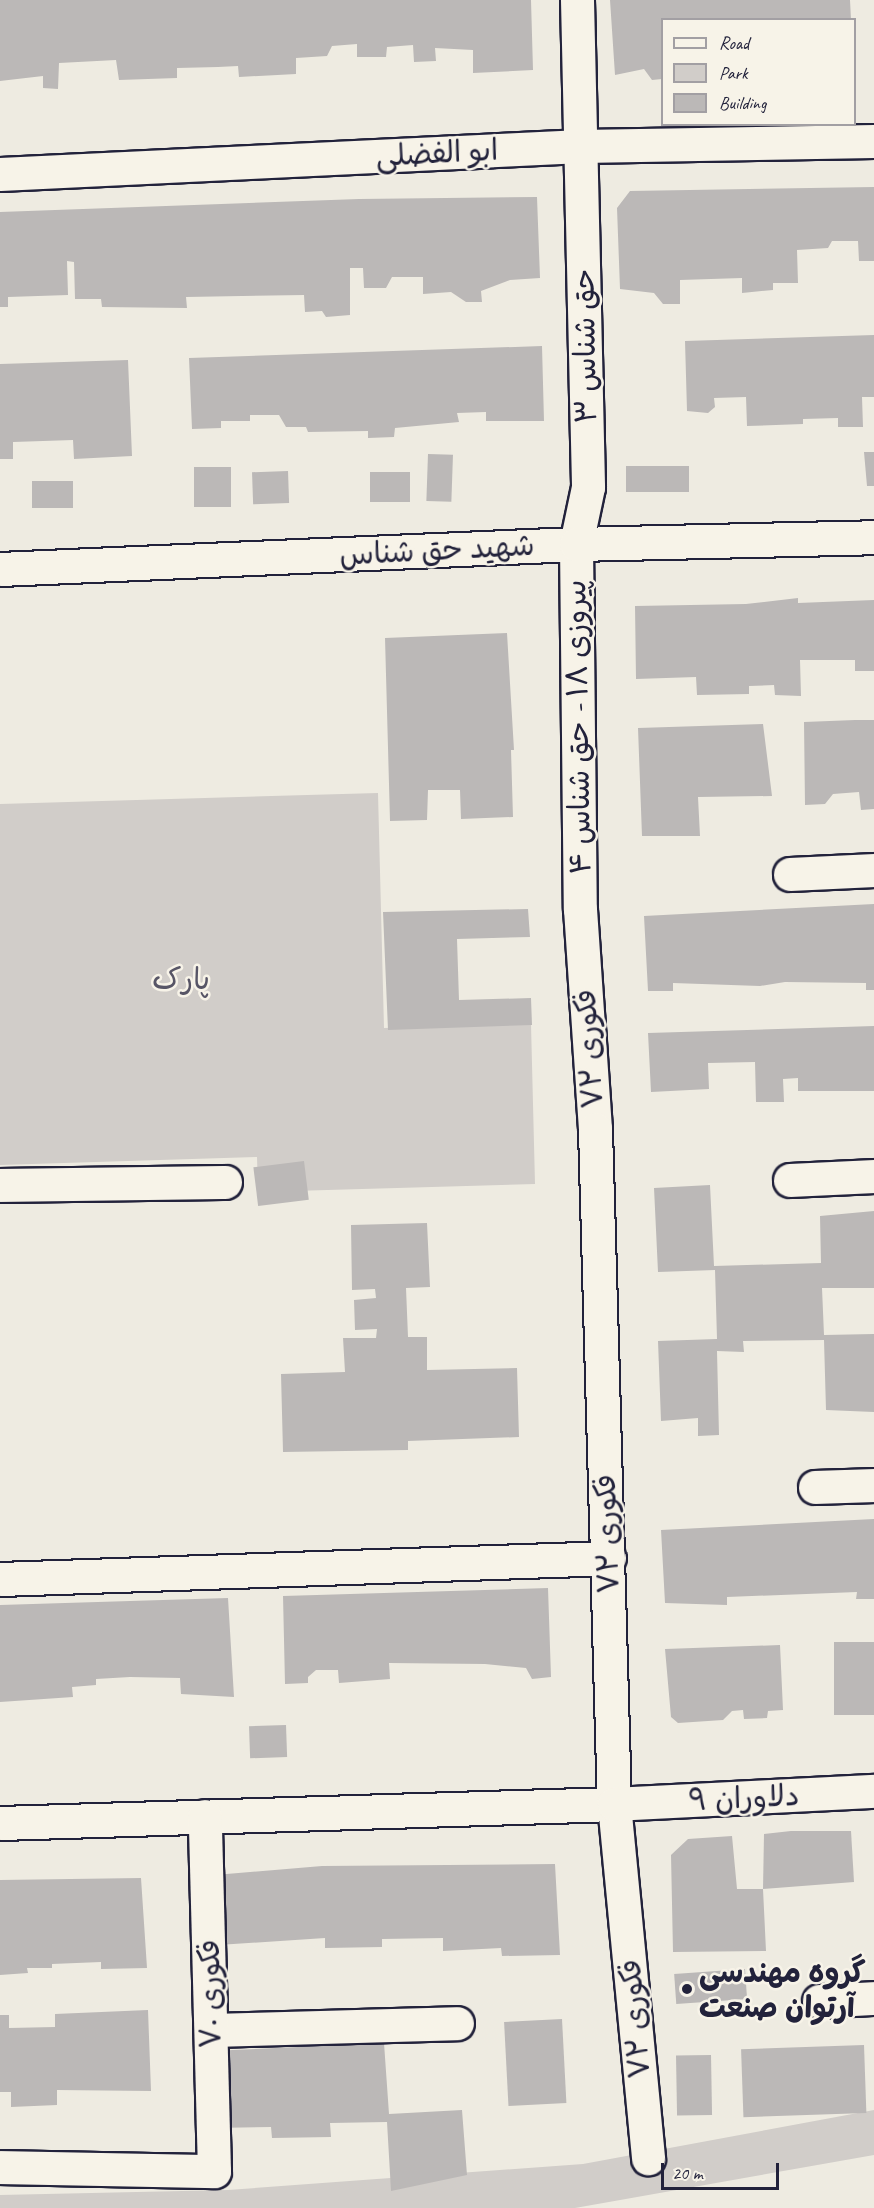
<!DOCTYPE html>
<html>
<head>
<meta charset="utf-8">
<style>
	body { margin:0 }
	#map { position:relative; width:874px; height:2208px; overflow:hidden; background:#eeebe1; font-family:Caveat,"Playpen Sans Arabic",sans-serif }
	div>[style] { position:absolute }
	.green>* { inset:0; background:#d1cdc9 }
	.building>* { inset:0; background:#bbb8b7; transform-origin:0 0 }
	.roads { filter:drop-shadow(2px 0 #22223b) drop-shadow(-2px 0 #22223b) drop-shadow(0 2px #22223b) drop-shadow(0 -2px #22223b) }
	.minor>* { height:33px; margin:-16.5px; padding:0 16.5px; transform-origin:16.5px; border-radius:16.5px; background:#f7f3e8 }
	.dots>* { width:16px; height:16px; translate:-50% -50%; box-sizing:border-box; border:3px solid #f7f3e8; border-radius:50% }
	span { translate:-50% -50%; white-space:nowrap; text-align:center; line-height:1.15; -webkit-text-stroke:5px #f7f3e8; paint-order:stroke }
	.street-label { font-size:30px; color:#22223b }
	.park-label { font-size:30px; color:#575566 }
	.poi-label { font-size:30px; color:#22223b; font-weight:700 }
	.left { translate:0 -50%; text-align:left }
	.legend { position:absolute; left:661px; top:18px; width:195px; height:108px; box-sizing:border-box; background:#f7f3e8; border:2px solid #a29fa3; margin:0; padding:8px 10px; list-style:none; font-size:18px; color:#22223b }
	.legend li { display:flex; align-items:center; gap:12px; height:30px }
	.legend b { width:30px; border:2px solid #a29fa3 }
	.scale { position:absolute; left:661px; top:2163px; width:118px; height:27px; box-sizing:border-box; border:3px solid #22223b; border-top:0; padding-left:8px; font-size:18px; line-height:21px; white-space:nowrap; color:#22223b; -webkit-text-stroke:4px #f7f3e8; paint-order:stroke }
</style>
</head>
<body>
<div id="map">
	<div class="green">
		<div style="clip-path:polygon(378px 793px,384px 1028px,531px 1024px,535px 1184px,258px 1192px,257px 1157px,0 1165px,0 804px)"></div>
		<div style="clip-path:polygon(874px 2110px,874px 2155px,575px 2208px,0 2208px,0 2195px,228px 2190px,583px 2164px)"></div>
	</div>
	<div class="building">
		<div style="clip-path:polygon(0 0,531px 0,533px 70px,473px 73px,473px 50px,435px 48px,436px 61px,414px 62px,413px 45px,387px 47px,386px 57px,357px 57px,357px 44px,332px 46px,327px 56px,296px 58px,296px 74px,239px 77px,238px 66px,218px 67px,177px 68px,177px 78px,119px 80px,116px 60px,59px 63px,58px 89px,43px 88px,43px 76px,0 81px)"></div>
		<div style="clip-path:polygon(610px 0,850px 0,851px 20px,662px 20px,662px 79px,652px 80px,644px 69px,615px 75px)"></div>
		<div style="clip-path:polygon(874px 187px,874px 261px,859px 261px,858px 241px,832px 241px,828px 248px,797px 250px,798px 283px,773px 283px,773px 290px,742px 293px,742px 278px,680px 280px,680px 304px,663px 304px,654px 293px,620px 289px,617px 208px,630px 191px)"></div>
		<div style="clip-path:polygon(537px 197px,540px 278px,510px 280px,481px 291px,482px 302px,466px 302px,451px 292px,423px 294px,423px 277px,392px 277px,386px 288px,364px 288px,363px 268px,350px 268px,350px 315px,326px 317px,322px 311px,305px 312px,304px 295px,186px 297px,187px 308px,102px 307px,101px 299px,75px 299px,74px 262px,67px 261px,68px 295px,8px 297px,8px 307px,0 307px,0 212px,359px 199px)"></div>
		<div style="clip-path:polygon(874px 335px,874px 397px,862px 397px,863px 427px,838px 427px,838px 418px,803px 419px,803px 424px,747px 426px,746px 397px,714px 398px,715px 407px,708px 413px,687px 411px,685px 341px)"></div>
		<div style="clip-path:polygon(542px 346px,544px 421px,486px 421px,486px 412px,457px 413px,459px 422px,395px 428px,394px 437px,368px 438px,368px 431px,308px 432px,306px 427px,286px 427px,279px 415px,250px 415px,250px 421px,221px 421px,221px 428px,192px 429px,189px 358px)"></div>
		<div style="clip-path:polygon(128px 360px,132px 456px,74px 459px,73px 440px,13px 442px,13px 459px,0 459px,0 364px)"></div>
		<div style="clip-path:polygon(864px 452px,874px 452px,874px 486px,867px 486px)"></div>
		<div style="left:428px;top:454px;width:25px;height:47px;rotate:2deg"></div>
		<div style="left:689px;top:466px;width:26px;height:63px;rotate:90deg"></div>
		<div style="left:231px;top:467px;width:40px;height:37px;rotate:90deg"></div>
		<div style="left:288px;top:471px;width:32px;height:36px;rotate:88deg"></div>
		<div style="left:370px;top:472px;width:40px;height:30px"></div>
		<div style="left:73px;top:481px;width:27px;height:41px;rotate:90deg"></div>
		<div style="clip-path:polygon(798px 598px,798px 603px,874px 600px,874px 671px,855px 671px,855px 660px,800px 660px,801px 696px,775px 695px,774px 685px,749px 686px,749px 694px,697px 695px,696px 677px,636px 679px,635px 606px,746px 604px)"></div>
		<div style="clip-path:polygon(507px 633px,514px 750px,511px 750px,513px 817px,461px 819px,460px 790px,428px 790px,427px 820px,390px 821px,385px 638px)"></div>
		<div style="clip-path:polygon(855px 720px,874px 720px,874px 809px,861px 810px,859px 792px,833px 794px,825px 804px,805px 805px,804px 722px)"></div>
		<div style="clip-path:polygon(763px 724px,772px 796px,698px 797px,700px 836px,642px 836px,638px 728px)"></div>
		<div style="clip-path:polygon(874px 904px,874px 990px,866px 990px,866px 983px,785px 982px,760px 986px,673px 983px,673px 991px,648px 991px,644px 916px)"></div>
		<div style="clip-path:polygon(528px 909px,530px 937px,457px 939px,459px 1000px,531px 998px,532px 1025px,388px 1030px,383px 912px)"></div>
		<div style="clip-path:polygon(874px 1026px,874px 1091px,798px 1091px,798px 1078px,783px 1079px,784px 1102px,756px 1102px,755px 1062px,708px 1063px,709px 1089px,651px 1092px,648px 1033px)"></div>
		<div style="left:304px;top:1161px;width:39px;height:51px;rotate:83deg"></div>
		<div style="clip-path:polygon(710px 1185px,714px 1266px,821px 1263px,820px 1216px,874px 1211px,874px 1288px,822px 1288px,824px 1335px,874px 1334px,874px 1412px,826px 1410px,824px 1340px,743px 1341px,744px 1352px,717px 1351px,719px 1435px,698px 1436px,698px 1418px,661px 1421px,658px 1341px,717px 1339px,715px 1270px,658px 1272px,654px 1188px)"></div>
		<div style="clip-path:polygon(427px 1223px,430px 1287px,406px 1288px,408px 1337px,427px 1337px,427px 1370px,517px 1368px,519px 1437px,408px 1441px,408px 1450px,283px 1452px,281px 1374px,345px 1372px,343px 1338px,376px 1338px,377px 1329px,355px 1330px,354px 1300px,376px 1298px,375px 1289px,352px 1290px,351px 1225px)"></div>
		<div style="clip-path:polygon(874px 1519px,874px 1599px,856px 1599px,857px 1592px,727px 1597px,727px 1605px,665px 1603px,661px 1530px)"></div>
		<div style="clip-path:polygon(548px 1588px,551px 1677px,532px 1679px,526px 1668px,485px 1664px,389px 1663px,390px 1679px,339px 1683px,338px 1670px,316px 1670px,308px 1677px,308px 1683px,285px 1684px,283px 1596px)"></div>
		<div style="clip-path:polygon(228px 1598px,234px 1697px,181px 1694px,180px 1678px,130px 1677px,96px 1679px,96px 1685px,72px 1687px,73px 1697px,0 1702px,0 1605px)"></div>
		<div style="left:874px;top:1642px;width:73px;height:40px;rotate:90deg"></div>
		<div style="clip-path:polygon(780px 1645px,783px 1710px,768px 1711px,767px 1718px,744px 1719px,743px 1710px,732px 1711px,723px 1720px,678px 1723px,671px 1717px,665px 1649px)"></div>
		<div style="left:286px;top:1725px;width:32px;height:37px;rotate:88deg"></div>
		<div style="clip-path:polygon(791px 1831px,851px 1831px,854px 1882px,763px 1889px,764px 1834px)"></div>
		<div style="clip-path:polygon(732px 1836px,737px 1889px,763px 1889px,766px 1951px,673px 1952px,671px 1855px,688px 1839px)"></div>
		<div style="clip-path:polygon(555px 1864px,560px 1955px,502px 1956px,501px 1948px,443px 1951px,443px 1938px,382px 1939px,382px 1947px,325px 1948px,325px 1938px,218px 1945px,203px 1876px,322px 1866px)"></div>
		<div style="clip-path:polygon(141px 1878px,147px 1968px,101px 1969px,101px 1962px,52px 1964px,52px 1968px,27px 1968px,28px 1973px,0 1975px,0 1880px)"></div>
		<div style="left:745px;top:1969px;width:30px;height:71px;rotate:86deg"></div>
		<div style="clip-path:polygon(148px 2010px,151px 2091px,57px 2090px,57px 2105px,11px 2107px,11px 2092px,0 2092px,0 2015px,9px 2015px,9px 2028px,55px 2027px,55px 2014px)"></div>
		<div style="left:562px;top:2019px;width:84px;height:58px;rotate:87deg"></div>
		<div style="clip-path:polygon(384px 2043px,389px 2114px,462px 2110px,467px 2175px,391px 2191px,387px 2122px,330px 2123px,331px 2137px,272px 2138px,271px 2127px,212px 2128px,210px 2051px)"></div>
		<div style="left:864px;top:2045px;width:68px;height:123px;rotate:88deg"></div>
		<div style="left:711px;top:2055px;width:60px;height:35px;rotate:89deg"></div>
	</div>
	<div class="roads">
		<div class="minor">
			<div style="left:577px;top:0;width:487px;rotate:88.7deg"></div>
			<div style="left:588px;top:487px;width:58px;rotate:101.9deg"></div>
			<div style="left:576px;top:544px;width:365px;rotate:89.4deg"></div>
			<div style="left:580px;top:909px;width:221px;rotate:86.1deg"></div>
			<div style="left:595px;top:1129px;width:675px;rotate:88.39deg"></div>
			<div style="left:614px;top:1804px;width:356px;rotate:84.5deg"></div>
			<div style="left:0;top:174px;width:582px;rotate:-2.76deg"></div>
			<div style="left:581px;top:146px;width:293px;rotate:-1deg"></div>
			<div style="left:0;top:569px;width:577px;rotate:-2.49deg"></div>
			<div style="left:576px;top:544px;width:298px;rotate:-1.3deg"></div>
			<div style="left:790px;top:874px;width:84px;rotate:-2.7deg"></div>
			<div style="left:790px;top:1180px;width:84px;rotate:-2.7deg"></div>
			<div style="left:0;top:1185px;width:225px;rotate:-0.8deg"></div>
			<div style="left:815px;top:1487px;width:59px;rotate:-1.9deg"></div>
			<div style="left:0;top:1579px;width:609px;rotate:-1.97deg"></div>
			<div style="left:0;top:1823px;width:614px;rotate:-1.77deg"></div>
			<div style="left:614px;top:1804px;width:260px;rotate:-2.9deg"></div>
			<div style="left:819px;top:2001px;width:55px;rotate:-3.1deg"></div>
			<div style="left:211px;top:2030px;width:246px;rotate:-1.6deg"></div>
			<div style="left:0;top:2167px;width:214px;rotate:1.1deg"></div>
			<div style="left:214px;top:2171px;width:355px;rotate:-91.5deg"></div>
		</div>
	</div>
	<div class="dots">
		<div style="left:687px;top:1989px;background:#22223b"></div>
	</div>
	<div class="street-label">
		<span style="left:437px;top:153px;rotate:-3deg">ابو الفضلی</span>
		<span style="left:585px;top:346px;rotate:-91deg">حق شناس ۳</span>
		<span style="left:437px;top:550px;rotate:-3deg">شهید حق شناس</span>
		<span style="left:578px;top:727px;rotate:-91deg">پیروزی ۱۸ - حق شناس ۴</span>
		<span style="left:589px;top:1049px;rotate:-94deg">فکوری ۷۲</span>
		<span style="left:607px;top:1534px;rotate:-92deg">فکوری ۷۲</span>
		<span style="left:744px;top:1798px;rotate:-3deg">دلاوران ۹</span>
		<span style="left:210px;top:1994px;rotate:-91deg">فکوری ۷۰</span>
		<span style="left:635px;top:2019px;rotate:-95deg">فکوری ۷۲</span>
	</div>
	<div class="park-label">
		<span style="left:181px;top:979px">پارک</span>
	</div>
	<div class="poi-label">
		<span class="left" style="left:699px;top:1989px">گروه مهندسی<br>آرتوان صنعت</span>
	</div>
	<ul class="legend">
	<li><b style="height:8px;background:#f7f3e8"></b>Road</li>
	<li><b style="height:16px;background:#d1cdc9"></b>Park</li>
	<li><b style="height:16px;background:#bbb8b7"></b>Building</li>
	</ul>
	<div class="scale">20 m</div>
</div>
</body>
</html>
